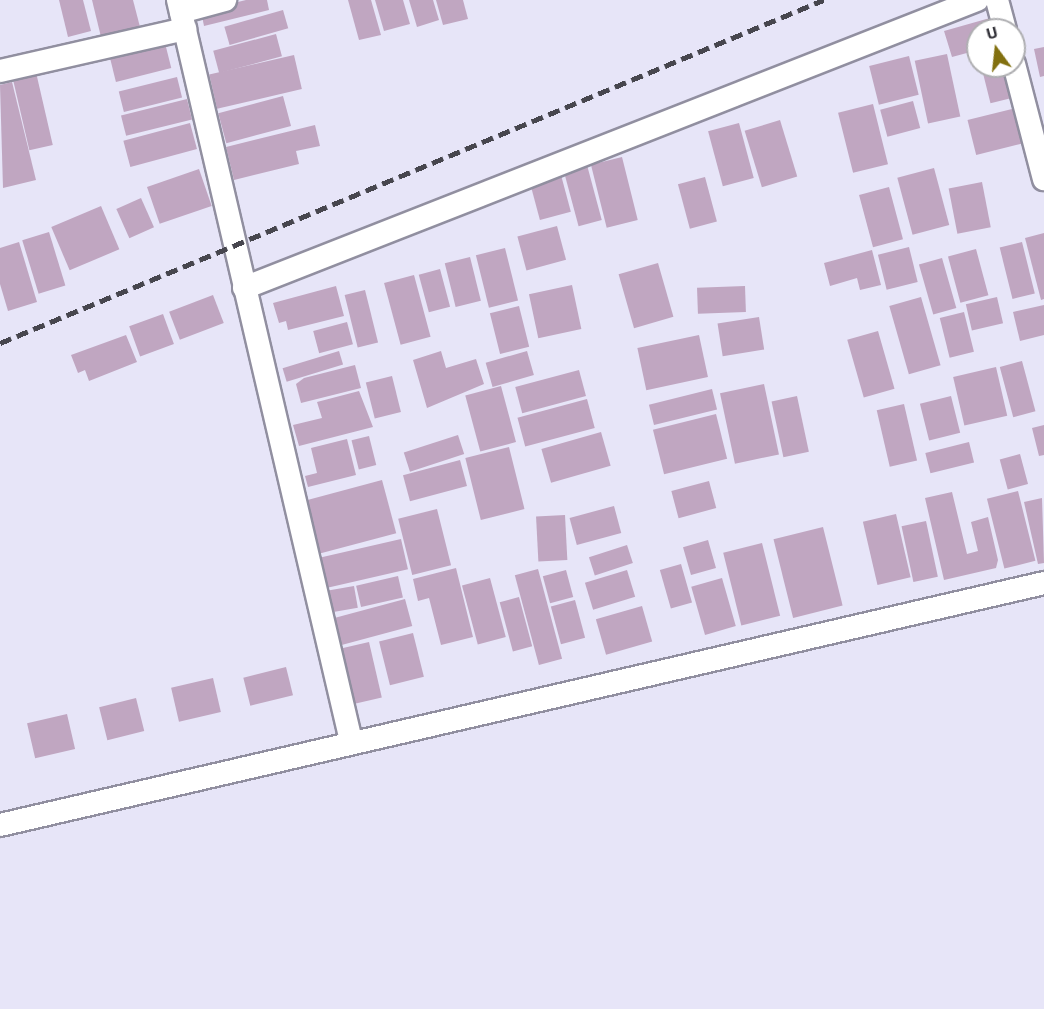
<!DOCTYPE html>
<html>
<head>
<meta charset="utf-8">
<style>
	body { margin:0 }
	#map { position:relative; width:1044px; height:1009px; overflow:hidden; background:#e7e5f8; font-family:"Exo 2",sans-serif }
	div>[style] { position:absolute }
	.building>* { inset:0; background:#c0a6c1; transform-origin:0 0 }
	.roads { filter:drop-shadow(2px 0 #918fa0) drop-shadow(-2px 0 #918fa0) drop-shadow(0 2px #918fa0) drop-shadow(0 -2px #918fa0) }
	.minor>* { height:22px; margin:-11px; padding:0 11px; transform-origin:11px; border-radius:11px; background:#fff }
	.rail>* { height:4.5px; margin-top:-2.25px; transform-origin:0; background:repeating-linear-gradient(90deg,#47464e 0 12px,transparent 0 18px) }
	span { translate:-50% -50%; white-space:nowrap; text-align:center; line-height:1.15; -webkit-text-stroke:6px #fff; paint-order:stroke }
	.north { position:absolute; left:966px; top:18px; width:60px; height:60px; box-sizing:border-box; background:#fff; border:2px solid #aeaeb1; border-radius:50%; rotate:345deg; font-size:16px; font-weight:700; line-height:24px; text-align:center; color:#35343b }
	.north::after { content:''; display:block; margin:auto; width:21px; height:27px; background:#82700f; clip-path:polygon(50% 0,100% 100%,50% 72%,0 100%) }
</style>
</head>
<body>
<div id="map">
	<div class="building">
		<div style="clip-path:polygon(59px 0,83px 0,91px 31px,68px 37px)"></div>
		<div style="clip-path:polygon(92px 0,133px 0,140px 27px,101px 37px)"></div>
		<div style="clip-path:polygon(246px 0,267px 0,269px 10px,204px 26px,201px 11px)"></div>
		<div style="clip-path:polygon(348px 0,371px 0,381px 35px,359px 40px)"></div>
		<div style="clip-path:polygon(375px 0,403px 0,410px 24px,384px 31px)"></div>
		<div style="clip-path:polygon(409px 0,433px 0,439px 20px,417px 27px)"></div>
		<div style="clip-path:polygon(436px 0,463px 0,468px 19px,443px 25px)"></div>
		<div style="left:283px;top:10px;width:19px;height:61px;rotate:74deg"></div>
		<div style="clip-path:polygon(997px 16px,1001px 30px,978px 30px,978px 50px,952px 57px,944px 31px)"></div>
		<div style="left:276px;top:34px;width:23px;height:65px;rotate:75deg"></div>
		<div style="left:164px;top:39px;width:30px;height:57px;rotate:76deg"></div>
		<div style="clip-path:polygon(1044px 47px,1044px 76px,1040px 77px,1034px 49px)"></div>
		<div style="left:947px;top:54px;width:64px;height:33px;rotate:78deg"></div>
		<div style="left:294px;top:55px;width:35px;height:87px;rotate:77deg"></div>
		<div style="left:909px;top:56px;width:40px;height:41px;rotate:76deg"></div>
		<div style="left:1008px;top:66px;width:32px;height:26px;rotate:76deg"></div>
		<div style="left:35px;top:68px;width:79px;height:24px;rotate:77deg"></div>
		<div style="left:177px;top:77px;width:21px;height:60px;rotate:76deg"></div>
		<div style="clip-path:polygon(12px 82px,36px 180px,3px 188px,0 85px)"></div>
		<div style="left:283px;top:96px;width:31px;height:67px;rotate:75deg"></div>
		<div style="left:187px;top:99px;width:21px;height:68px;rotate:76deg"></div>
		<div style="left:913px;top:101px;width:28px;height:34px;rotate:75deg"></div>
		<div style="left:873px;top:104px;width:62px;height:36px;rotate:76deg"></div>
		<div style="left:1016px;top:108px;width:36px;height:50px;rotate:76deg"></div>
		<div style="left:780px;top:120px;width:59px;height:37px;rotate:73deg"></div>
		<div style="left:190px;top:123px;width:27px;height:69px;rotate:75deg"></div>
		<div style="left:739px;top:123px;width:57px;height:32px;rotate:75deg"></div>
		<div style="clip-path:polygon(315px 125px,320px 146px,296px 151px,299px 164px,234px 180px,226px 147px)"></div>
		<div style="left:622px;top:157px;width:65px;height:32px;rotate:76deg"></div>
		<div style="left:587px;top:165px;width:57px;height:24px;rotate:75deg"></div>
		<div style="left:934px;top:168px;width:59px;height:38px;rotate:75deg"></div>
		<div style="left:199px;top:169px;width:39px;height:55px;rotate:71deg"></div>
		<div style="left:561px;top:175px;width:38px;height:32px;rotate:75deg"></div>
		<div style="left:705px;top:177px;width:46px;height:28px;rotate:75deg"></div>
		<div style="left:982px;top:182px;width:46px;height:34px;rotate:79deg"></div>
		<div style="left:889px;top:187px;width:54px;height:31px;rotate:75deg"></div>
		<div style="left:141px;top:198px;width:32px;height:27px;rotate:66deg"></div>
		<div style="left:101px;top:206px;width:47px;height:54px;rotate:67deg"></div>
		<div style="left:557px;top:226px;width:35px;height:41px;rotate:75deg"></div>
		<div style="left:49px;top:232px;width:56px;height:28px;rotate:73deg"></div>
		<div style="clip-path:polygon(1044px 233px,1044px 299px,1041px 300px,1025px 238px)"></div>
		<div style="clip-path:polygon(19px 242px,37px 302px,8px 311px,0 284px,0 248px)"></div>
		<div style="left:1022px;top:242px;width:53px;height:23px;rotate:76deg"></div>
		<div style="left:909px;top:247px;width:36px;height:32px;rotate:76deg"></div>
		<div style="left:505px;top:248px;width:54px;height:30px;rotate:76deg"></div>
		<div style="left:976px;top:249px;width:48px;height:29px;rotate:75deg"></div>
		<div style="clip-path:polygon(872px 250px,881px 285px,860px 290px,857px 278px,830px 286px,824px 263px)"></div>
		<div style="left:470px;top:257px;width:45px;height:26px;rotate:76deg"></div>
		<div style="left:942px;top:258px;width:52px;height:24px;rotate:74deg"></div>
		<div style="left:658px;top:263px;width:56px;height:41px;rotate:74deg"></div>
		<div style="left:440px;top:269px;width:39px;height:22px;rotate:75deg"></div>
		<div style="left:414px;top:275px;width:64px;height:31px;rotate:75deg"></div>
		<div style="left:572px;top:285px;width:45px;height:44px;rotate:78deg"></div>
		<div style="clip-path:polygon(336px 286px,344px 316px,288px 330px,286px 321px,279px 323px,273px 303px)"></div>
		<div style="left:745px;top:286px;width:26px;height:48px;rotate:88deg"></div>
		<div style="left:365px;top:290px;width:54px;height:21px;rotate:76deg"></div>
		<div style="left:213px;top:295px;width:30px;height:47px;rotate:69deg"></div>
		<div style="left:921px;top:297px;width:71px;height:33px;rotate:74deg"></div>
		<div style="left:997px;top:297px;width:27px;height:32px;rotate:77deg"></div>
		<div style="clip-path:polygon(1044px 305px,1044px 335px,1020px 341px,1013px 312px)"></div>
		<div style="left:519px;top:306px;width:42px;height:30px;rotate:76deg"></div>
		<div style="left:964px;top:312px;width:41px;height:25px;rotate:76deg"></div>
		<div style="left:163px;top:314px;width:32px;height:36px;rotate:70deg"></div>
		<div style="left:759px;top:317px;width:33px;height:42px;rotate:81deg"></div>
		<div style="left:347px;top:322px;width:23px;height:35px;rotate:75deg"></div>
		<div style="left:878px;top:331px;width:60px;height:32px;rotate:74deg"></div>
		<div style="clip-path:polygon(126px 335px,137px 362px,89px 381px,85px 370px,78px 373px,71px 355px)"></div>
		<div style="left:699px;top:335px;width:43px;height:63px;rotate:78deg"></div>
		<div style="left:339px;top:351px;width:14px;height:59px;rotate:73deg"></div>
		<div style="clip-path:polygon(441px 351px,446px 368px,476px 359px,484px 384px,427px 408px,413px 360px)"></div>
		<div style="left:527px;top:351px;width:25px;height:43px;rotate:74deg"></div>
		<div style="left:1022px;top:361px;width:52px;height:23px;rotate:75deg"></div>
		<div style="clip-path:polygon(355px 365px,361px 388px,301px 403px,296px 384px,304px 378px)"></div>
		<div style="left:996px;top:367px;width:50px;height:44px;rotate:77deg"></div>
		<div style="left:579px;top:370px;width:27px;height:66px;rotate:75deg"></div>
		<div style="left:392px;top:376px;width:37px;height:27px;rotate:76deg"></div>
		<div style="left:764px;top:384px;width:72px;height:45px;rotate:78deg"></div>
		<div style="left:501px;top:386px;width:58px;height:37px;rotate:75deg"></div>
		<div style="left:712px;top:389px;width:21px;height:65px;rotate:76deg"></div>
		<div style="clip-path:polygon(359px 391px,373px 427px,299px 446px,293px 425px,322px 418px,317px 402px)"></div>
		<div style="left:797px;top:396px;width:57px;height:26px;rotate:78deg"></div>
		<div style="left:951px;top:396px;width:38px;height:32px;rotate:76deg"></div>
		<div style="left:587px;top:399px;width:30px;height:72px;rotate:75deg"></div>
		<div style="left:904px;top:404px;width:58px;height:28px;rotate:77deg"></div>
		<div style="left:716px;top:414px;width:46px;height:65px;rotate:76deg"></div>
		<div style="clip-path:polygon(1044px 425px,1044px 455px,1039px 456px,1032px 428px)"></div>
		<div style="left:601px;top:432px;width:35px;height:62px;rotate:74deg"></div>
		<div style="left:458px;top:435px;width:20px;height:57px;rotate:72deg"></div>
		<div style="left:369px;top:436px;width:30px;height:18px;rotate:76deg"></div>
		<div style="clip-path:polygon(347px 439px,356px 475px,308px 487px,305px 476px,317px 473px,311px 448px)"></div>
		<div style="left:969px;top:442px;width:21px;height:45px;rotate:76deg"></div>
		<div style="left:509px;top:447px;width:64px;height:45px;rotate:76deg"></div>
		<div style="left:1020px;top:454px;width:31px;height:21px;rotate:75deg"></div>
		<div style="left:460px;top:460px;width:27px;height:59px;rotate:75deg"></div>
		<div style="left:382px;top:480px;width:55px;height:80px;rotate:75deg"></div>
		<div style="left:709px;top:481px;width:28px;height:39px;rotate:75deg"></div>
		<div style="left:1018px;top:491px;width:72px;height:32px;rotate:76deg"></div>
		<div style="clip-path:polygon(952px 492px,967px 554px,978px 551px,971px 522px,988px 517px,998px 560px,996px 568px,944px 580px,925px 498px)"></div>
		<div style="clip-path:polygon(1042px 498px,1044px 563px,1038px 564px,1024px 502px)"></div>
		<div style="left:614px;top:506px;width:28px;height:46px;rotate:75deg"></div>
		<div style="left:437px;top:509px;width:58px;height:40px;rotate:76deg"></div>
		<div style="left:896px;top:514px;width:65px;height:34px;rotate:77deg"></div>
		<div style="left:565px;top:515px;width:45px;height:29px;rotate:87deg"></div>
		<div style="left:926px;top:521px;width:57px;height:25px;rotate:78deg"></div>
		<div style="left:823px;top:527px;width:81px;height:51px;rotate:76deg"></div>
		<div style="left:401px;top:539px;width:31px;height:86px;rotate:77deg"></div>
		<div style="left:708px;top:540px;width:29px;height:26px;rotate:74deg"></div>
		<div style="left:762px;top:543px;width:75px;height:40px;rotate:76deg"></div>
		<div style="left:627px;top:545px;width:19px;height:40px;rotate:72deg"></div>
		<div style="left:681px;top:564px;width:40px;height:22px;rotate:74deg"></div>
		<div style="clip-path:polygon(456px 568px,473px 637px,441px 645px,429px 598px,418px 601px,413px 579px)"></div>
		<div style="left:538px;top:569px;width:93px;height:24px;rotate:75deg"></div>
		<div style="left:566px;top:570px;width:28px;height:24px;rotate:75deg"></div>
		<div style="left:627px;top:570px;width:28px;height:44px;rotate:73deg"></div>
		<div style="left:398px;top:576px;width:22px;height:43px;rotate:77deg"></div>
		<div style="left:490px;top:578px;width:61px;height:29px;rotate:75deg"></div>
		<div style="left:722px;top:578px;width:50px;height:32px;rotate:74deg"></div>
		<div style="left:354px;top:586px;width:22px;height:32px;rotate:80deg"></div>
		<div style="left:519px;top:597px;width:51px;height:20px;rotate:75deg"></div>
		<div style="left:405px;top:599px;width:28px;height:76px;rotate:75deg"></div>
		<div style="left:575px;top:600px;width:39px;height:25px;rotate:75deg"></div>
		<div style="left:642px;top:606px;width:37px;height:48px;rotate:74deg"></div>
		<div style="left:413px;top:633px;width:45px;height:35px;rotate:76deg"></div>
		<div style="left:369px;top:642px;width:57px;height:30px;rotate:77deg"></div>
		<div style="left:286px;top:667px;width:29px;height:44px;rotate:76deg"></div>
		<div style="left:213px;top:678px;width:35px;height:43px;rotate:77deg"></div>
		<div style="left:136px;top:698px;width:34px;height:38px;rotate:76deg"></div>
		<div style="left:67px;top:714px;width:36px;height:41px;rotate:77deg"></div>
	</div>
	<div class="roads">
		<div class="minor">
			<div style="left:178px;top:0;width:761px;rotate:76.86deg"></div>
			<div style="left:997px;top:0;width:31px;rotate:75deg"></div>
			<div style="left:181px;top:12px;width:46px;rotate:-15.3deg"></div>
			<div style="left:1014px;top:64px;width:119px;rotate:75.4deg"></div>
			<div style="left:0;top:71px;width:190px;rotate:-12.8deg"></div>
			<div style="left:244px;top:288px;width:788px;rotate:-21.45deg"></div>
			<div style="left:0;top:825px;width:1072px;rotate:-13.05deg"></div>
		</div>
	</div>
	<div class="rail">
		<div style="left:0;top:343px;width:892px;rotate:-22.62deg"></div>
	</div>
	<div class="north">U</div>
</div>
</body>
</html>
